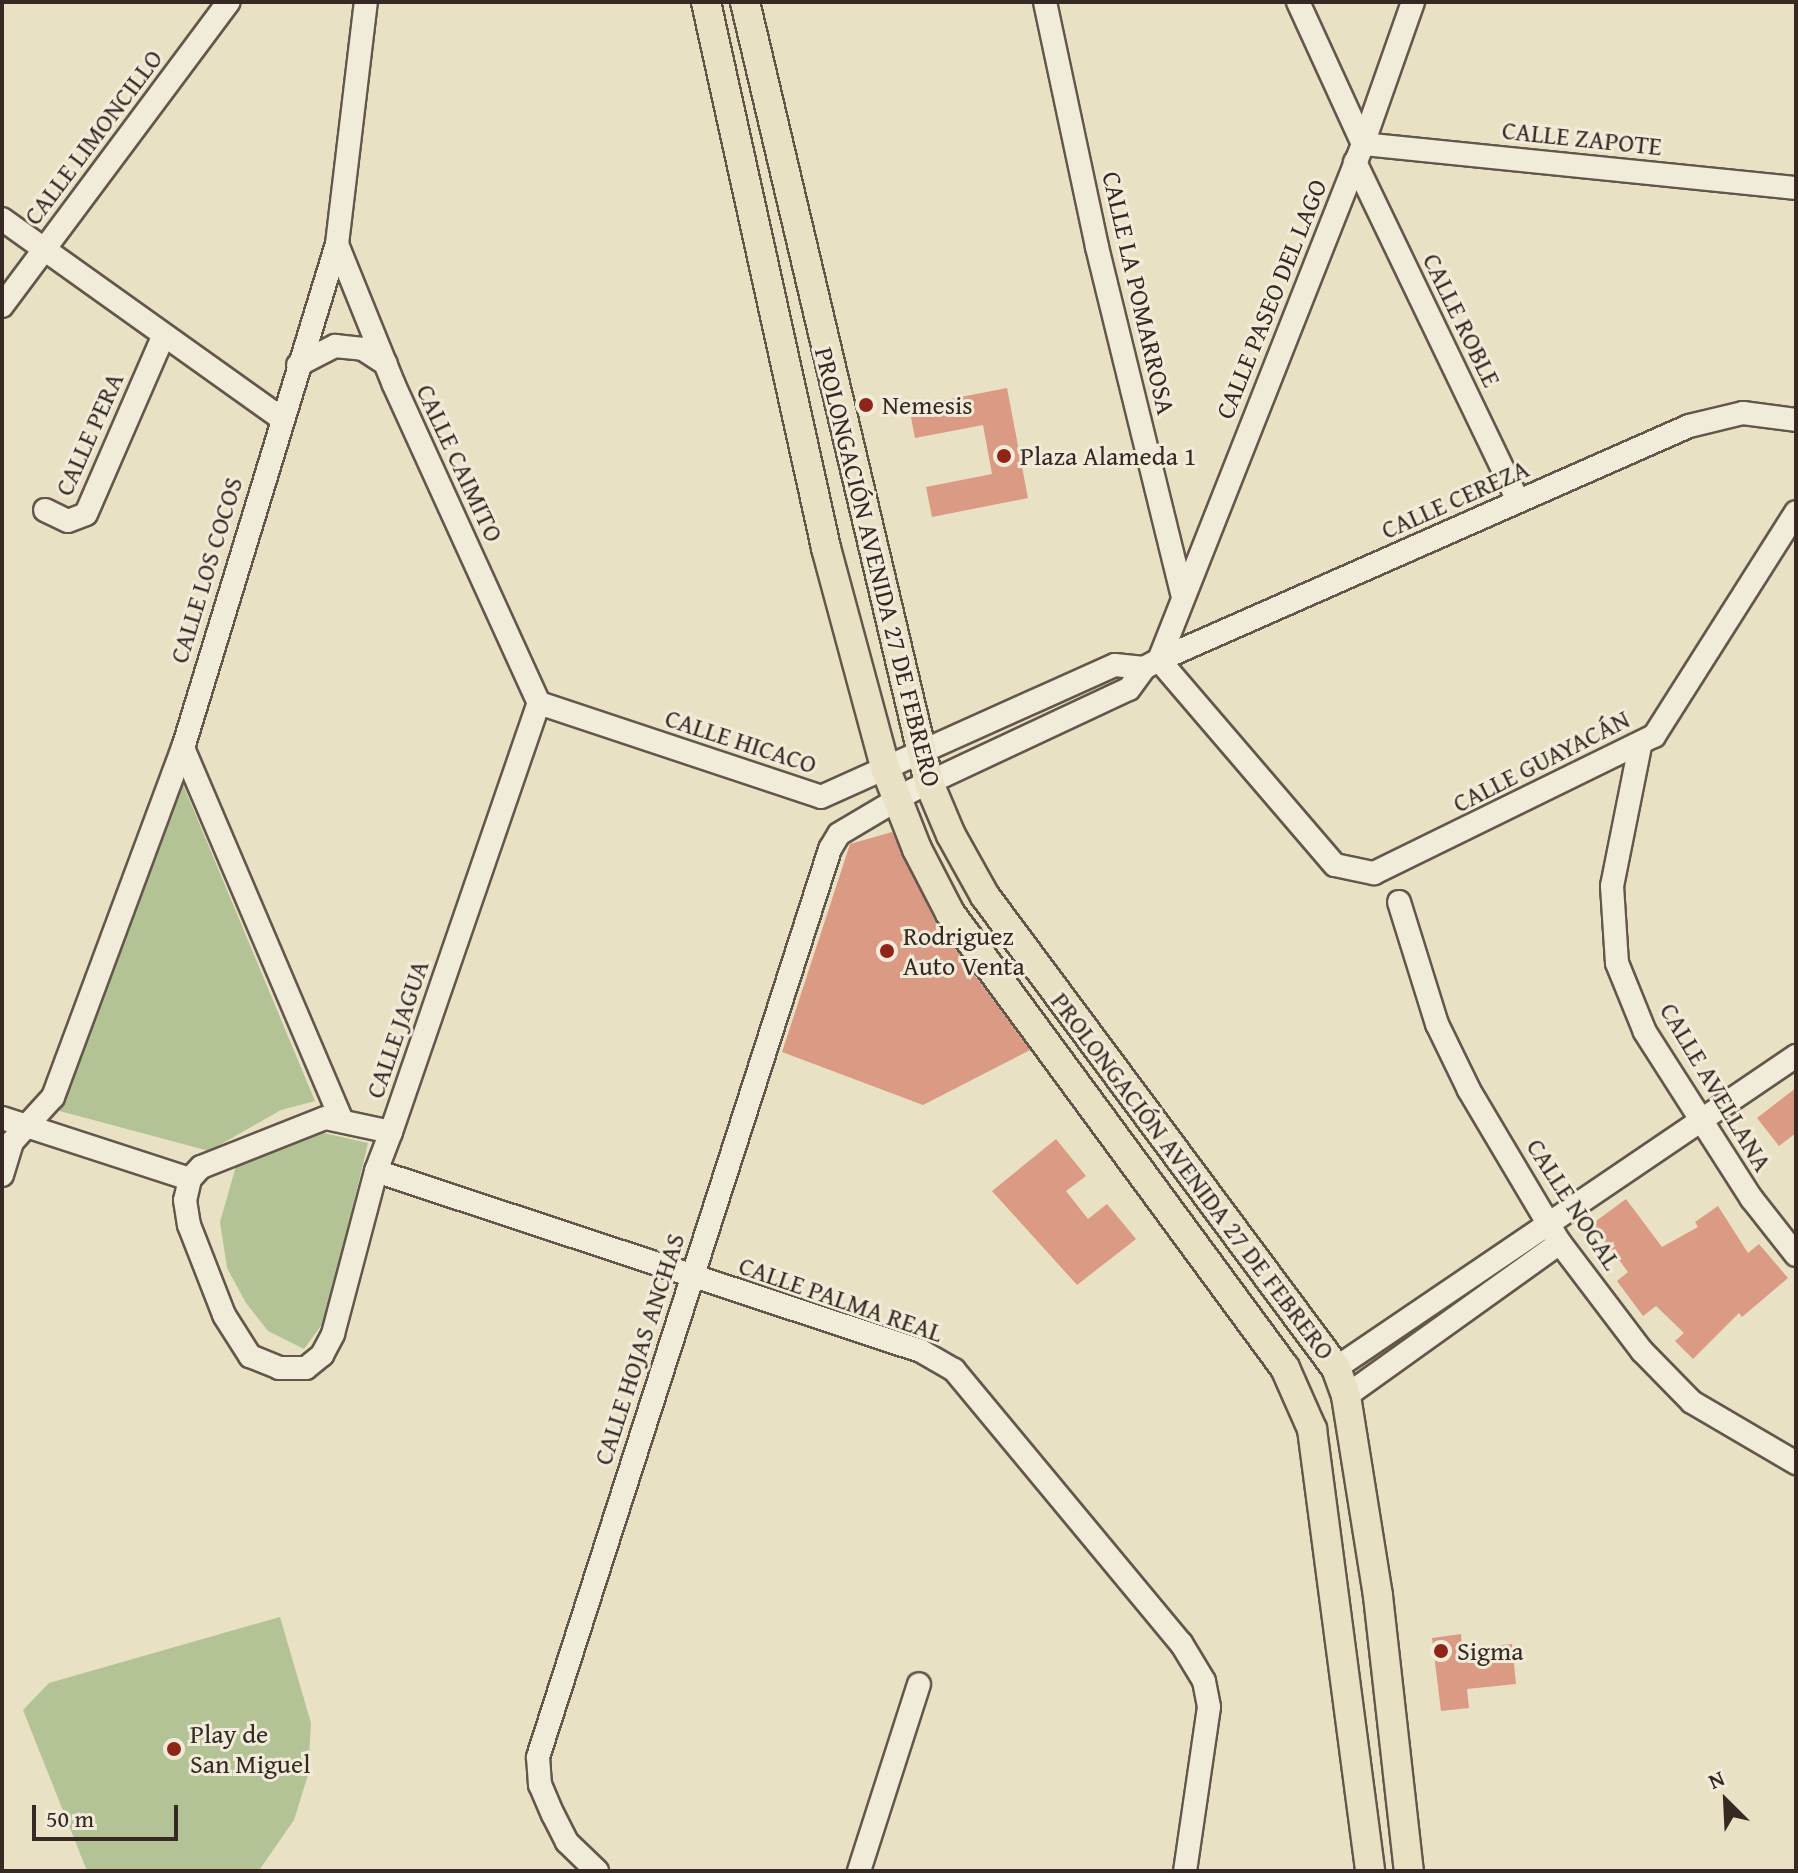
<!DOCTYPE html>
<html>
<head>
<meta charset="utf-8">
<style>
	body { margin:0 }
	#map { position:relative; width:1798px; height:1873px; overflow:hidden; background:#e9e1c4; font-family:"Gentium Book Plus",serif }
	div>[style] { position:absolute }
	.green>* { inset:0; background:#b4c396 }
	.building>* { inset:0; background:#db9a83 }
	.roads { filter:drop-shadow(2px 0 #63574c) drop-shadow(-2px 0 #63574c) drop-shadow(0 2px #63574c) drop-shadow(0 -2px #63574c) }
	.minor>* { height:22px; margin:-11px; padding:0 11px; transform-origin:11px; border-radius:11px; background:#f1ecd9 }
	.major>* { height:28px; margin:-14px; padding:0 14px; transform-origin:14px; border-radius:14px; background:#e9e1c4 }
	.dots>* { width:22px; height:22px; translate:-50% -50%; box-sizing:border-box; border:4px solid #f1ecd9; border-radius:50% }
	span { translate:-50% -50%; white-space:nowrap; text-align:center; line-height:1.15; -webkit-text-stroke:6px #f1ecd9; paint-order:stroke }
	.street-label { font-size:26px; color:#362924 }
	.poi-label { font-size:26px; color:#362924 }
	.left { translate:0 -50%; text-align:left }
	.frame { position:absolute; inset:0; border:4px solid #362924; pointer-events:none }
	.north { position:absolute; left:1686px; top:1761px; width:80px; height:80px; -webkit-text-stroke:6px #f1ecd9; paint-order:stroke; rotate:336deg; font-size:22px; font-weight:700; line-height:32px; text-align:center; color:#362924 }
	.north::after { content:''; display:block; margin:auto; width:28px; height:36px; background:#362924; clip-path:polygon(50% 0,100% 100%,50% 72%,0 100%) }
	.scale { position:absolute; left:32px; top:1805px; width:146px; height:36px; box-sizing:border-box; border:4px solid #362924; border-top:0; padding-left:10px; font-size:24px; line-height:28px; white-space:nowrap; color:#362924; -webkit-text-stroke:6px #f1ecd9; paint-order:stroke }
</style>
</head>
<body>
<div id="map">
	<div class="green">
		<div style="clip-path:polygon(182px 782px,315px 1101px,281px 1110px,209px 1151px,56px 1110px)"></div>
		<div style="clip-path:polygon(324px 1133px,368px 1143px,326px 1319px,304px 1349px,268px 1331px,246px 1303px,227px 1268px,220px 1222px,236px 1166px,293px 1134px)"></div>
		<div style="clip-path:polygon(280px 1617px,311px 1723px,308px 1775px,294px 1820px,260px 1869px,87px 1871px,23px 1710px,49px 1683px)"></div>
	</div>
	<div class="building">
		<div style="clip-path:polygon(1007px 388px,1028px 498px,932px 517px,926px 487px,992px 474px,983px 425px,915px 438px,909px 407px)"></div>
		<div style="clip-path:polygon(892px 832px,936px 923px,1030px 1050px,923px 1105px,782px 1052px,850px 844px)"></div>
		<div style="clip-path:polygon(1796px 1088px,1796px 1133px,1779px 1146px,1757px 1118px)"></div>
		<div style="clip-path:polygon(1056px 1139px,1086px 1176px,1066px 1191px,1088px 1219px,1107px 1204px,1136px 1239px,1077px 1285px,992px 1191px)"></div>
		<div style="clip-path:polygon(1626px 1199px,1662px 1247px,1698px 1227px,1695px 1222px,1718px 1206px,1748px 1253px,1759px 1244px,1788px 1278px,1742px 1317px,1739px 1313px,1693px 1359px,1675px 1341px,1684px 1333px,1656px 1306px,1643px 1316px,1617px 1281px,1628px 1272px,1592px 1224px)"></div>
		<div style="clip-path:polygon(1461px 1634px,1462px 1649px,1512px 1644px,1516px 1684px,1467px 1689px,1469px 1708px,1441px 1711px,1432px 1638px)"></div>
	</div>
	<div class="roads">
		<div class="minor">
			<div style="left:1045px;top:2px;width:250px;rotate:78deg"></div>
			<div style="left:1097px;top:247px;width:359px;rotate:76.2deg"></div>
			<div style="left:1298px;top:2px;width:156px;rotate:65.4deg"></div>
			<div style="left:1363px;top:144px;width:435px;rotate:5.8deg"></div>
			<div style="left:1413px;top:2px;width:151px;rotate:109.4deg"></div>
			<div style="left:1363px;top:144px;width:555px;rotate:111.57deg"></div>
			<div style="left:1159px;top:660px;width:270px;rotate:49.4deg"></div>
			<div style="left:1335px;top:865px;width:40px;rotate:12deg"></div>
			<div style="left:1374px;top:873px;width:312px;rotate:-26.1deg"></div>
			<div style="left:1654px;top:736px;width:265px;rotate:-57.6deg"></div>
			<div style="left:1355px;top:162px;width:376px;rotate:64.3deg"></div>
			<div style="left:2px;top:219px;width:343px;rotate:35.5deg"></div>
			<div style="left:337px;top:244px;width:152px;rotate:68deg"></div>
			<div style="left:394px;top:385px;width:349px;rotate:65.5deg"></div>
			<div style="left:2px;top:306px;width:379px;rotate:-53.3deg"></div>
			<div style="left:298px;top:365px;width:42px;rotate:-27.2deg"></div>
			<div style="left:335px;top:346px;width:28px;rotate:6deg"></div>
			<div style="left:363px;top:349px;width:27px;rotate:33deg"></div>
			<div style="left:45px;top:510px;width:25px;rotate:26deg"></div>
			<div style="left:68px;top:521px;width:19px;rotate:-21deg"></div>
			<div style="left:86px;top:514px;width:195px;rotate:-66.5deg"></div>
			<div style="left:539px;top:703px;width:297px;rotate:18.4deg"></div>
			<div style="left:821px;top:797px;width:322px;rotate:-24.2deg"></div>
			<div style="left:1115px;top:665px;width:29px;rotate:6deg"></div>
			<div style="left:1640px;top:746px;width:143px;rotate:101.3deg"></div>
			<div style="left:1612px;top:886px;width:77px;rotate:86.3deg"></div>
			<div style="left:1617px;top:963px;width:74px;rotate:67.9deg"></div>
			<div style="left:1645px;top:1032px;width:198px;rotate:57.4deg"></div>
			<div style="left:1752px;top:1199px;width:71px;rotate:51.8deg"></div>
			<div style="left:183px;top:748px;width:402px;rotate:66.9deg"></div>
			<div style="left:1399px;top:902px;width:128px;rotate:72.7deg"></div>
			<div style="left:1437px;top:1024px;width:73px;rotate:64.1deg"></div>
			<div style="left:1469px;top:1090px;width:178px;rotate:59.3deg"></div>
			<div style="left:1560px;top:1243px;width:136px;rotate:52.8deg"></div>
			<div style="left:1642px;top:1351px;width:71px;rotate:45.6deg"></div>
			<div style="left:1692px;top:1402px;width:121px;rotate:30.4deg"></div>
			<div style="left:2px;top:1118px;width:198px;rotate:18deg"></div>
			<div style="left:391px;top:1132px;width:67px;rotate:-168deg"></div>
			<div style="left:325px;top:1118px;width:133px;rotate:158.4deg"></div>
			<div style="left:201px;top:1167px;width:16px;rotate:133deg"></div>
			<div style="left:190px;top:1179px;width:22px;rotate:103deg"></div>
			<div style="left:185px;top:1200px;width:25px;rotate:81deg"></div>
			<div style="left:189px;top:1225px;width:97px;rotate:68.7deg"></div>
			<div style="left:224px;top:1315px;width:49px;rotate:57.6deg"></div>
			<div style="left:250px;top:1356px;width:31px;rotate:22deg"></div>
			<div style="left:279px;top:1368px;width:27px"></div>
			<div style="left:306px;top:1368px;width:21px;rotate:-39deg"></div>
			<div style="left:322px;top:1355px;width:24px;rotate:-62deg"></div>
			<div style="left:333px;top:1334px;width:169px;rotate:-75.2deg"></div>
			<div style="left:376px;top:1171px;width:42px;rotate:-69deg"></div>
			<div style="left:391px;top:1132px;width:454px;rotate:-71deg"></div>
			<div style="left:376px;top:1171px;width:574px;rotate:18.28deg"></div>
			<div style="left:921px;top:1351px;width:38px;rotate:30deg"></div>
			<div style="left:954px;top:1370px;width:355px;rotate:50.3deg"></div>
			<div style="left:1181px;top:1643px;width:44px;rotate:58.8deg"></div>
			<div style="left:1204px;top:1681px;width:26px;rotate:79deg"></div>
			<div style="left:1209px;top:1707px;width:166px;rotate:98.3deg"></div>
			<div style="left:2px;top:1175px;width:34px;rotate:-73deg"></div>
			<div style="left:12px;top:1142px;width:61px;rotate:-47.7deg"></div>
			<div style="left:53px;top:1097px;width:372px;rotate:-69.6deg"></div>
			<div style="left:183px;top:748px;width:527px;rotate:-73.01deg"></div>
			<div style="left:337px;top:244px;width:244px;rotate:-83.2deg"></div>
			<div style="left:1336px;top:1368px;width:556px;rotate:-34.15deg"></div>
			<div style="left:1346px;top:1396px;width:263px;rotate:-35.6deg"></div>
			<div style="left:597px;top:1871px;width:42px;rotate:-136deg"></div>
			<div style="left:567px;top:1842px;width:30px;rotate:-117deg"></div>
			<div style="left:553px;top:1815px;width:33px;rotate:-113deg"></div>
			<div style="left:540px;top:1785px;width:28px;rotate:-94deg"></div>
			<div style="left:538px;top:1757px;width:954px;rotate:-72.17deg"></div>
			<div style="left:830px;top:849px;width:17px;rotate:-59deg"></div>
			<div style="left:839px;top:834px;width:86px;rotate:-30.7deg"></div>
			<div style="left:913px;top:790px;width:238px;rotate:-25.1deg"></div>
			<div style="left:1129px;top:689px;width:26px;rotate:-54deg"></div>
			<div style="left:1144px;top:668px;width:17px;rotate:-28deg"></div>
			<div style="left:1159px;top:660px;width:579px;rotate:-23.82deg"></div>
			<div style="left:1689px;top:426px;width:56px;rotate:-13.5deg"></div>
			<div style="left:1743px;top:413px;width:53px;rotate:7.5deg"></div>
			<div style="left:859px;top:1871px;width:196px;rotate:-72.2deg"></div>
		</div>
		<div class="major">
			<div style="left:706px;top:2px;width:559px;rotate:77.6deg"></div>
			<div style="left:826px;top:548px;width:230px;rotate:74.9deg"></div>
			<div style="left:886px;top:770px;width:85px;rotate:68.6deg"></div>
			<div style="left:917px;top:849px;width:72px;rotate:62.7deg"></div>
			<div style="left:950px;top:913px;width:565px;rotate:53.64deg"></div>
			<div style="left:1285px;top:1368px;width:67px;rotate:66.1deg"></div>
			<div style="left:1312px;top:1429px;width:446px;rotate:82.5deg"></div>
			<div style="left:745px;top:2px;width:802px;rotate:76.74deg"></div>
			<div style="left:929px;top:783px;width:56px;rotate:67.1deg"></div>
			<div style="left:951px;top:835px;width:70px;rotate:60.9deg"></div>
			<div style="left:985px;top:896px;width:588px;rotate:53.36deg"></div>
			<div style="left:1336px;top:1368px;width:30px;rotate:70deg"></div>
			<div style="left:1346px;top:1396px;width:203px;rotate:80.9deg"></div>
			<div style="left:1378px;top:1596px;width:277px;rotate:83.6deg"></div>
		</div>
	</div>
	<div class="dots">
		<div style="left:866px;top:405px;background:#8f2418"></div>
		<div style="left:1004px;top:456px;background:#8f2418"></div>
		<div style="left:887px;top:951px;background:#8f2418"></div>
		<div style="left:1441px;top:1651px;background:#8f2418"></div>
		<div style="left:174px;top:1749px;background:#8f2418"></div>
	</div>
	<div class="street-label">
		<span style="left:93px;top:137px;rotate:-53deg">CALLE LIMONCILLO</span>
		<span style="left:1582px;top:138px;rotate:6deg">CALLE ZAPOTE</span>
		<span style="left:1139px;top:293px;rotate:77deg">CALLE LA POMARROSA</span>
		<span style="left:1271px;top:299px;rotate:-68deg">CALLE PASEO DEL LAGO</span>
		<span style="left:1462px;top:320px;rotate:64deg">CALLE ROBLE</span>
		<span style="left:89px;top:434px;rotate:-66deg">CALLE PERA</span>
		<span style="left:460px;top:463px;rotate:65deg">CALLE CAIMITO</span>
		<span style="left:1455px;top:499px;rotate:-24deg">CALLE CEREZA</span>
		<span style="left:878px;top:567px;rotate:76deg">PROLONGACIÓN AVENIDA 27 DE FEBRERO</span>
		<span style="left:206px;top:570px;rotate:-73deg">CALLE LOS COCOS</span>
		<span style="left:741px;top:741px;rotate:18deg">CALLE HICACO</span>
		<span style="left:1541px;top:761px;rotate:-27deg">CALLE GUAYACÁN</span>
		<span style="left:397px;top:1029px;rotate:-71deg">CALLE JAGUA</span>
		<span style="left:1716px;top:1087px;rotate:59deg">CALLE AVELLANA</span>
		<span style="left:1193px;top:1176px;rotate:53deg">PROLONGACIÓN AVENIDA 27 DE FEBRERO</span>
		<span style="left:1574px;top:1204px;rotate:57deg">CALLE NOGAL</span>
		<span style="left:841px;top:1299px;rotate:19deg">CALLE PALMA REAL</span>
		<span style="left:639px;top:1349px;rotate:-72deg">CALLE HOJAS ANCHAS</span>
	</div>
	<div class="poi-label">
		<span class="left" style="left:882px;top:405px">Nemesis</span>
		<span class="left" style="left:1020px;top:456px">Plaza Alameda 1</span>
		<span class="left" style="left:903px;top:951px">Rodriguez<br>Auto Venta</span>
		<span class="left" style="left:1457px;top:1651px">Sigma</span>
		<span class="left" style="left:190px;top:1749px">Play de<br>San Miguel</span>
	</div>
	<div class="frame"></div>
	<div class="north">N</div>
	<div class="scale">50 m</div>
</div>
</body>
</html>
